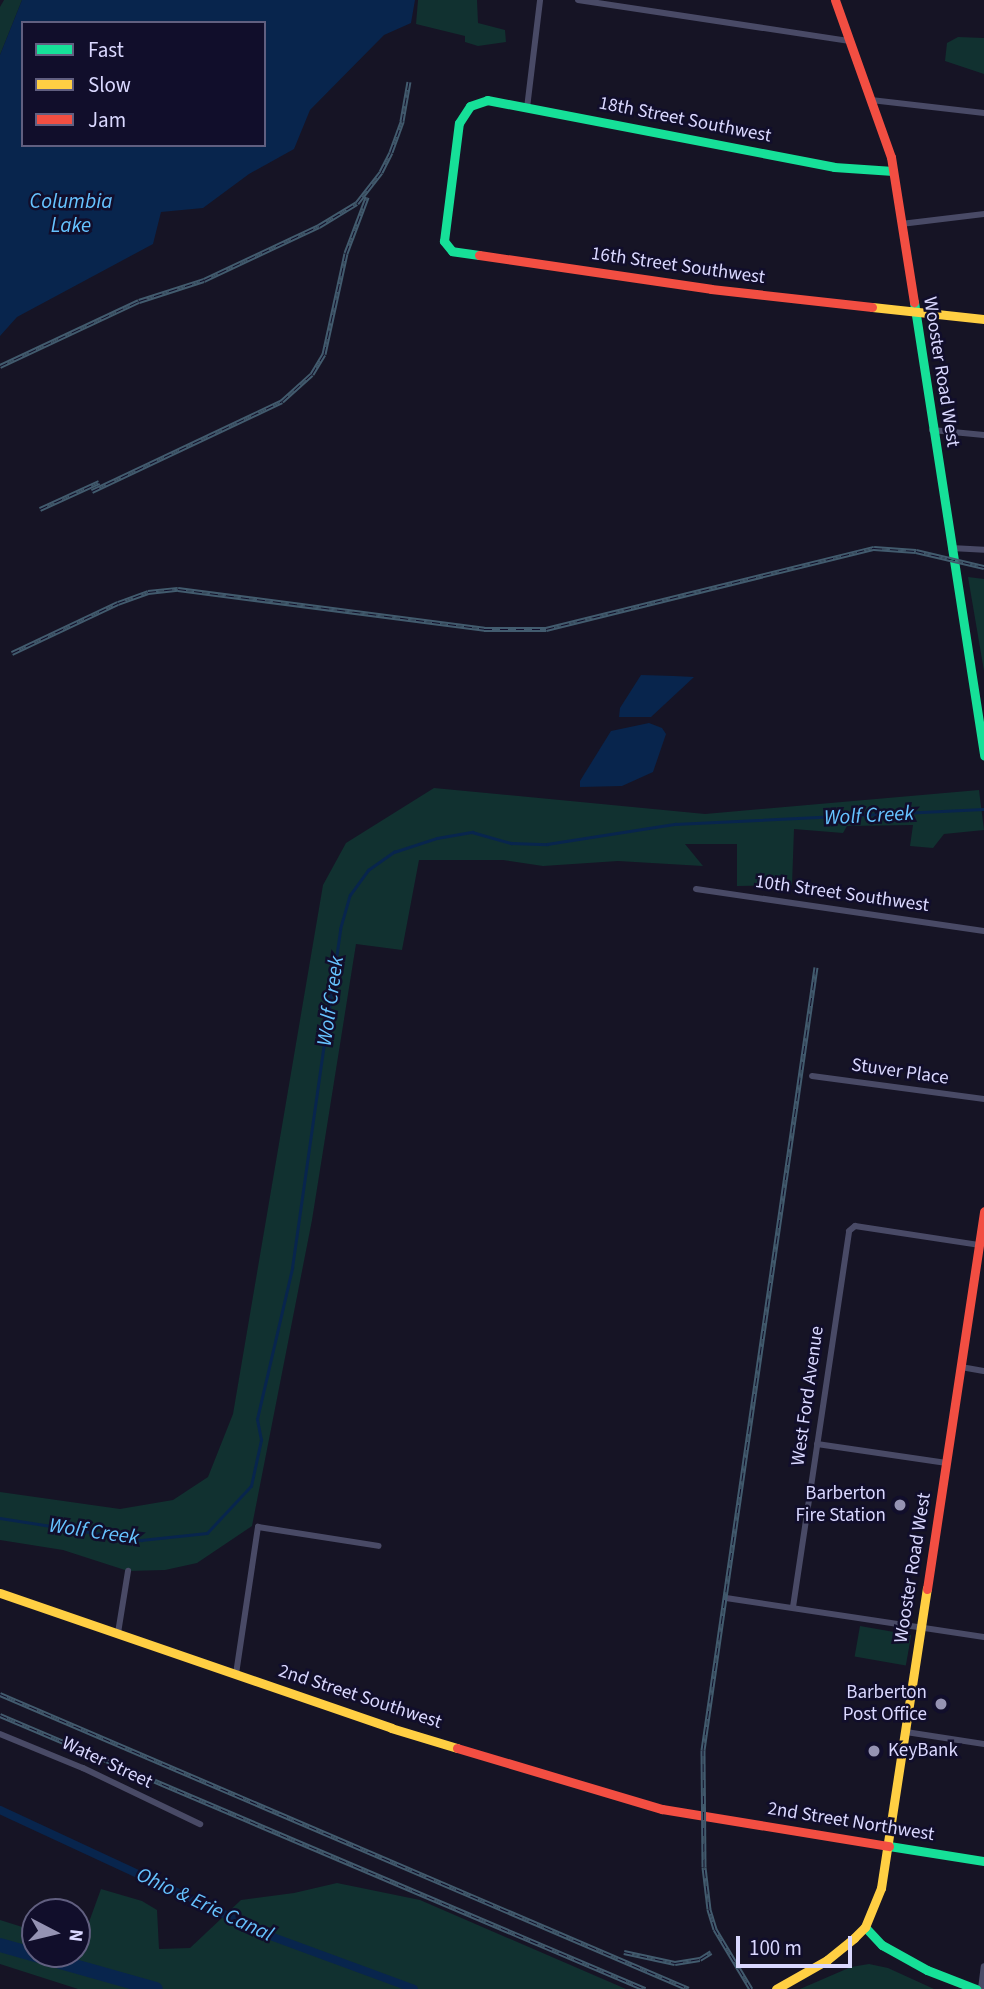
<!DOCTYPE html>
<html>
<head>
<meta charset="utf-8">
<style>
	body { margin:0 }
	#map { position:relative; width:984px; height:1989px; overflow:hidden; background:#161425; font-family:"Source Sans 3",sans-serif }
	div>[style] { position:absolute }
	.green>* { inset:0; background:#113130; transform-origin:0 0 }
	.water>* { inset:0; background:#08254d }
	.stream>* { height:2.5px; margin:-1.25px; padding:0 1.25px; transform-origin:1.25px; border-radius:1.25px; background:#08254d }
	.canal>* { height:8px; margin:-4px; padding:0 4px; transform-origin:4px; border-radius:4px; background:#08254d }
	.river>* { height:14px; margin:-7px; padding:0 7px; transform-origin:7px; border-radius:7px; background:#08254d }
	.street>* { height:6px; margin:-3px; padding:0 3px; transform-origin:3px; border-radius:3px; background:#494a66 }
	.fast>* { height:9px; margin:-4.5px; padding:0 4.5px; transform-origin:4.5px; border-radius:4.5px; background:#16e098 }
	.slow>* { height:9px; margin:-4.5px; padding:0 4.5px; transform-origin:4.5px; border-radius:4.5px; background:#ffcf43 }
	.jam>* { height:9px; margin:-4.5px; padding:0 4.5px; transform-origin:4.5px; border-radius:4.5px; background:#f24e42 }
	.rail>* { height:5px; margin-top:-2.5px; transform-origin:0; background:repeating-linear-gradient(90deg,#110e2b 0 8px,#425b6e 0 16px); box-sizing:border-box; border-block:2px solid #425b6e }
	.dots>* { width:19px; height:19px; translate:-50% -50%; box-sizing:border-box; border:4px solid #110e2b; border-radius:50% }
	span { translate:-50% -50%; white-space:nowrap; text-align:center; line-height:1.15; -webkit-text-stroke:5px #110e2b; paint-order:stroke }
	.street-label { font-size:19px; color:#dad8ff }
	.poi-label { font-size:19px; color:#dad8ff }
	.right { translate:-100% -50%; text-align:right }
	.left { translate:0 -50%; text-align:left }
	.water-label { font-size:21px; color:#66c3ff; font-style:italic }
	.legend { position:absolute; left:21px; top:21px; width:245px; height:126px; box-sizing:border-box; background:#110e2b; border:2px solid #615f80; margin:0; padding:9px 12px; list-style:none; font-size:21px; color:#dad8ff }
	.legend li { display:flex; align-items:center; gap:14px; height:35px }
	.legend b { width:35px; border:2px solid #615f80 }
	.north { position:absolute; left:21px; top:1898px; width:70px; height:70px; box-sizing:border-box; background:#110e2b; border:2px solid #615f80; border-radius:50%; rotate:97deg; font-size:19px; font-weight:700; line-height:28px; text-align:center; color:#dad8ff }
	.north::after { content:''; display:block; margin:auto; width:24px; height:32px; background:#9593b3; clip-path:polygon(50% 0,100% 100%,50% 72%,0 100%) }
	.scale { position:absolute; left:736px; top:1936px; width:116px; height:32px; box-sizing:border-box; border:4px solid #dad8ff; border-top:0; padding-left:9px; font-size:21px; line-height:24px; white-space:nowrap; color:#dad8ff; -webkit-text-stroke:5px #110e2b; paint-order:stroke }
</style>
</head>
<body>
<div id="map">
	<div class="green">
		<div style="clip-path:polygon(4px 0,22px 0,0 55px,0 7px)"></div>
		<div style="clip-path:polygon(418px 0,477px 0,478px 23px,505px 30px,506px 42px,478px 46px,465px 42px,465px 36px,416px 24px)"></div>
		<div style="clip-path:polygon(958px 37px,984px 38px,984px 74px,945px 61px,947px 43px)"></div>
		<div style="clip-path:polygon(968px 577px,984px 579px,984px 671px)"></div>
		<div style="clip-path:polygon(434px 788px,705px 814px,979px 790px,984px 830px,944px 834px,933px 848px,910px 846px,913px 825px,847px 826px,843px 833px,794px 829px,792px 885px,737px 886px,737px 844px,685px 844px,703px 866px,618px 861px,543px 866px,503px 860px,419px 860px,402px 950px,356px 944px,312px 1220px,252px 1526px,197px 1563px,165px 1570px,128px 1571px,63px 1550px,0 1540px,0 1492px,120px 1509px,173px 1500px,208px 1477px,233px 1414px,323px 885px,346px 843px)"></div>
		<div style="left:860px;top:1626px;width:52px;height:31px;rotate:10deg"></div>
		<div style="clip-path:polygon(337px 1883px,420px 1900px,626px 1989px,78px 1989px,0 1964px,0 1920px,35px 1931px,35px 1954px,77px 1954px,77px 1943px,81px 1944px,101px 1889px,142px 1901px,157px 1910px,159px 1949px,190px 1948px,241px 1900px,294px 1893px)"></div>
		<div style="clip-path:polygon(869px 1964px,888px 1968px,934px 1989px,800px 1989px,851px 1967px)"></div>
	</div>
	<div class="water">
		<div style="clip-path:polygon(evenodd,22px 0,415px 0,411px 23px,384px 35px,310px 110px,294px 149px,249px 174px,203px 208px,161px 212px,153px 244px,17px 317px,0 336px,0 55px,22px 0,23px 23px,264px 23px,264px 145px,23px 145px,23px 23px)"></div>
		<div style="clip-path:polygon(641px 675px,674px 676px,694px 677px,651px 717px,619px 717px,620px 708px)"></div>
		<div style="clip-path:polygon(649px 723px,662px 728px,666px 734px,653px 772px,622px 786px,580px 787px,580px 781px,611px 731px)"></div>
	</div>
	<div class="stream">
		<div style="left:0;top:1518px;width:143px;rotate:8.9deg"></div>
		<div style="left:141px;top:1540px;width:66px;rotate:-6.1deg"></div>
		<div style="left:207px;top:1533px;width:64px;rotate:-46.9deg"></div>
		<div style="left:251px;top:1486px;width:47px;rotate:-77.7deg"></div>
		<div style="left:261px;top:1440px;width:21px;rotate:-101deg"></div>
		<div style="left:257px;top:1419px;width:155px;rotate:-76.9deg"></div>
		<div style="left:292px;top:1268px;width:342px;rotate:-81.9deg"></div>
		<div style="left:340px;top:929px;width:35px;rotate:-74deg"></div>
		<div style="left:350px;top:895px;width:31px;rotate:-54deg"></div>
		<div style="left:368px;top:870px;width:32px;rotate:-35deg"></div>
		<div style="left:394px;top:852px;width:45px;rotate:-18deg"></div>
		<div style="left:437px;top:838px;width:36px;rotate:-10deg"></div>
		<div style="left:472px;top:832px;width:41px;rotate:15.8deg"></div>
		<div style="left:511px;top:843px;width:36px;rotate:2deg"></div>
		<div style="left:547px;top:844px;width:130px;rotate:-8.9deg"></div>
		<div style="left:675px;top:824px;width:309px;rotate:-2.8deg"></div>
	</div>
	<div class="canal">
		<div style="left:0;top:1810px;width:301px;rotate:24.9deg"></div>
		<div style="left:273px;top:1937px;width:150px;rotate:20.2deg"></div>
	</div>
	<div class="river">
		<div style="left:0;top:1945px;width:162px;rotate:15.8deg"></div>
	</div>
	<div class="street">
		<div style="left:578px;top:0;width:275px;rotate:8.6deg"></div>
		<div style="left:871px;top:100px;width:114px;rotate:6.6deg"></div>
		<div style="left:527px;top:108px;width:109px;rotate:-83.1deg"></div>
		<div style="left:901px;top:224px;width:84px;rotate:-6.9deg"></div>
		<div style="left:932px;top:430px;width:52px;rotate:5.5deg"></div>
		<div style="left:951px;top:548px;width:33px;rotate:3deg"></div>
		<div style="left:696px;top:889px;width:291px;rotate:8.3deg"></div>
		<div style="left:812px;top:1076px;width:174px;rotate:7.6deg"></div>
		<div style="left:961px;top:1367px;width:23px;rotate:10deg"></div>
		<div style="left:817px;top:1444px;width:131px;rotate:8.3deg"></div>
		<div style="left:726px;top:1598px;width:261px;rotate:8.6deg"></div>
		<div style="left:793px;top:1607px;width:380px;rotate:-81.5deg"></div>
		<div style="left:849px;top:1231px;width:8px;rotate:-40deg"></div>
		<div style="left:855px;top:1226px;width:125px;rotate:8.7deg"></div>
		<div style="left:118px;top:1633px;width:63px;rotate:-80.8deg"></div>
		<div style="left:236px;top:1674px;width:149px;rotate:-81.5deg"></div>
		<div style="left:258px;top:1527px;width:122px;rotate:8.9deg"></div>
		<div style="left:906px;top:1732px;width:79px;rotate:8.7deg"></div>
		<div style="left:0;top:1734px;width:90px;rotate:22.3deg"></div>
		<div style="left:83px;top:1768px;width:130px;rotate:25.6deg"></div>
		<div style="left:981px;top:1989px;width:23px;rotate:-83deg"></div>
	</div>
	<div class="fast">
		<div style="left:479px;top:255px;width:27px;rotate:-172deg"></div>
		<div style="left:452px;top:251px;width:13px;rotate:-129deg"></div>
		<div style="left:444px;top:241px;width:119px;rotate:-82.8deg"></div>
		<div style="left:459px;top:123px;width:20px;rotate:-57deg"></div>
		<div style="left:470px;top:106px;width:18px;rotate:-19deg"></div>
		<div style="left:487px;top:100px;width:353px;rotate:10.9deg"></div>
		<div style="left:834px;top:167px;width:59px;rotate:3.9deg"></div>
		<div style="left:914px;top:302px;width:459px;rotate:81.2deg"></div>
		<div style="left:889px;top:1846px;width:96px;rotate:9deg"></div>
		<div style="left:865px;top:1927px;width:25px;rotate:47deg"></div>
		<div style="left:882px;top:1945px;width:51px;rotate:29.1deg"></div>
		<div style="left:927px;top:1970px;width:53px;rotate:21.2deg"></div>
	</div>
	<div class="slow">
		<div style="left:872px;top:307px;width:113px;rotate:6.1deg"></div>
		<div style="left:0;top:1593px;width:414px;rotate:19deg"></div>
		<div style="left:391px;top:1728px;width:69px;rotate:16.9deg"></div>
		<div style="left:776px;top:1989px;width:59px;rotate:-29.6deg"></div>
		<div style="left:827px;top:1960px;width:35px;rotate:-39deg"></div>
		<div style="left:854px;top:1938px;width:16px;rotate:-45deg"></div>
		<div style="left:865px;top:1927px;width:42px;rotate:-67.7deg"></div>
		<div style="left:881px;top:1888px;width:303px;rotate:-81.3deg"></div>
	</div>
	<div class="jam">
		<div style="left:835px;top:0;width:167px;rotate:70.4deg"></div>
		<div style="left:891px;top:157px;width:147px;rotate:81deg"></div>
		<div style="left:479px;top:255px;width:234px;rotate:8.3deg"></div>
		<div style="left:711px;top:289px;width:162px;rotate:6.4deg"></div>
		<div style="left:927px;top:1589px;width:382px;rotate:-81.4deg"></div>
		<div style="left:457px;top:1748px;width:214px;rotate:16.6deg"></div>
		<div style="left:662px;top:1809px;width:230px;rotate:9.3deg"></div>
	</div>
	<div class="rail">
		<div style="left:0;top:366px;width:153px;rotate:-25.1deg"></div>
		<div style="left:139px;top:301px;width:68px;rotate:-17.9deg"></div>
		<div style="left:204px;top:280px;width:127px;rotate:-25.2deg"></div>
		<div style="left:319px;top:226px;width:44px;rotate:-31.2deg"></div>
		<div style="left:357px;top:203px;width:39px;rotate:-52deg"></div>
		<div style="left:381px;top:172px;width:22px;rotate:-63deg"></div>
		<div style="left:391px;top:152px;width:33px;rotate:-70deg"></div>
		<div style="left:402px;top:121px;width:40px;rotate:-80deg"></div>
		<div style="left:92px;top:491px;width:210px;rotate:-25.3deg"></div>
		<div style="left:282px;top:401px;width:40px;rotate:-42deg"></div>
		<div style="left:312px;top:374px;width:23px;rotate:-59deg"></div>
		<div style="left:324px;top:354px;width:103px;rotate:-77.7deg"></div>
		<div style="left:346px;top:253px;width:60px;rotate:-69.4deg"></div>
		<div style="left:40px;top:509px;width:65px;rotate:-24.6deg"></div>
		<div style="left:12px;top:653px;width:117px;rotate:-25.3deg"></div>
		<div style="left:118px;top:603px;width:32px;rotate:-20deg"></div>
		<div style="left:148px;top:592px;width:30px;rotate:-6deg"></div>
		<div style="left:178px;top:589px;width:309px;rotate:7.4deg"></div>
		<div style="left:484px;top:629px;width:62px"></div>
		<div style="left:546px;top:629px;width:338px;rotate:-13.9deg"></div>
		<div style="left:874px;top:548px;width:42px;rotate:4.1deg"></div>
		<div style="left:916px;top:551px;width:70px;rotate:13.2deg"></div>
		<div style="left:0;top:1694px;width:749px;rotate:23.18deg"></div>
		<div style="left:0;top:1715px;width:701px;rotate:23.02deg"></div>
		<div style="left:624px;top:1952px;width:52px;rotate:12.2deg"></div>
		<div style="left:675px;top:1963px;width:25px;rotate:-9deg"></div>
		<div style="left:700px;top:1959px;width:13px;rotate:-32deg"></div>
		<div style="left:751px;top:1989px;width:70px;rotate:-121deg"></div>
		<div style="left:715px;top:1929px;width:21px;rotate:-107deg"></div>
		<div style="left:709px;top:1909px;width:42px;rotate:-96.8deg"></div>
		<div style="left:704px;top:1867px;width:117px;rotate:-90.5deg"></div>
		<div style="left:703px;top:1750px;width:791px;rotate:-81.79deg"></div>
	</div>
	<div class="dots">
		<div style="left:900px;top:1505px;background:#9593b3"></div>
		<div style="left:941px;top:1704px;background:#9593b3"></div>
		<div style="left:874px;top:1751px;background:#9593b3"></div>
	</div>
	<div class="street-label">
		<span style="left:685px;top:120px;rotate:11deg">18th Street Southwest</span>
		<span style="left:678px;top:266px;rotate:8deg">16th Street Southwest</span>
		<span style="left:941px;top:372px;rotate:81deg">Wooster Road West</span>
		<span style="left:842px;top:894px;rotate:8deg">10th Street Southwest</span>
		<span style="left:900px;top:1072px;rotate:8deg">Stuver Place</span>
		<span style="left:808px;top:1396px;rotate:-82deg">West Ford Avenue</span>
		<span style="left:913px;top:1568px;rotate:-81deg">Wooster Road West</span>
		<span style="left:360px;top:1697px;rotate:18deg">2nd Street Southwest</span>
		<span style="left:107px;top:1763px;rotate:25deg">Water Street</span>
		<span style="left:851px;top:1822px;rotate:9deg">2nd Street Northwest</span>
	</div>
	<div class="poi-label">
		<span class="right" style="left:886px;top:1505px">Barberton<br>Fire Station</span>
		<span class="right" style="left:927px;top:1704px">Barberton<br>Post Office</span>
		<span class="left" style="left:888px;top:1751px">KeyBank</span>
	</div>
	<div class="water-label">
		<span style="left:71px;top:213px">Columbia<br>Lake</span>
		<span style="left:869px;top:815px;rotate:-3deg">Wolf Creek</span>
		<span style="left:330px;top:1001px;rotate:-82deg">Wolf Creek</span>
		<span style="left:94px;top:1531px;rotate:8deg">Wolf Creek</span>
		<span style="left:205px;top:1904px;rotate:25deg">Ohio &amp; Erie Canal</span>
	</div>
	<ul class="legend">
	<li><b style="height:9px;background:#16e098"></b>Fast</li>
	<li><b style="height:9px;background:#ffcf43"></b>Slow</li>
	<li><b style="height:9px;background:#f24e42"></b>Jam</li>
	</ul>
	<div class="north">N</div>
	<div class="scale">100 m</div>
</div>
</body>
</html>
